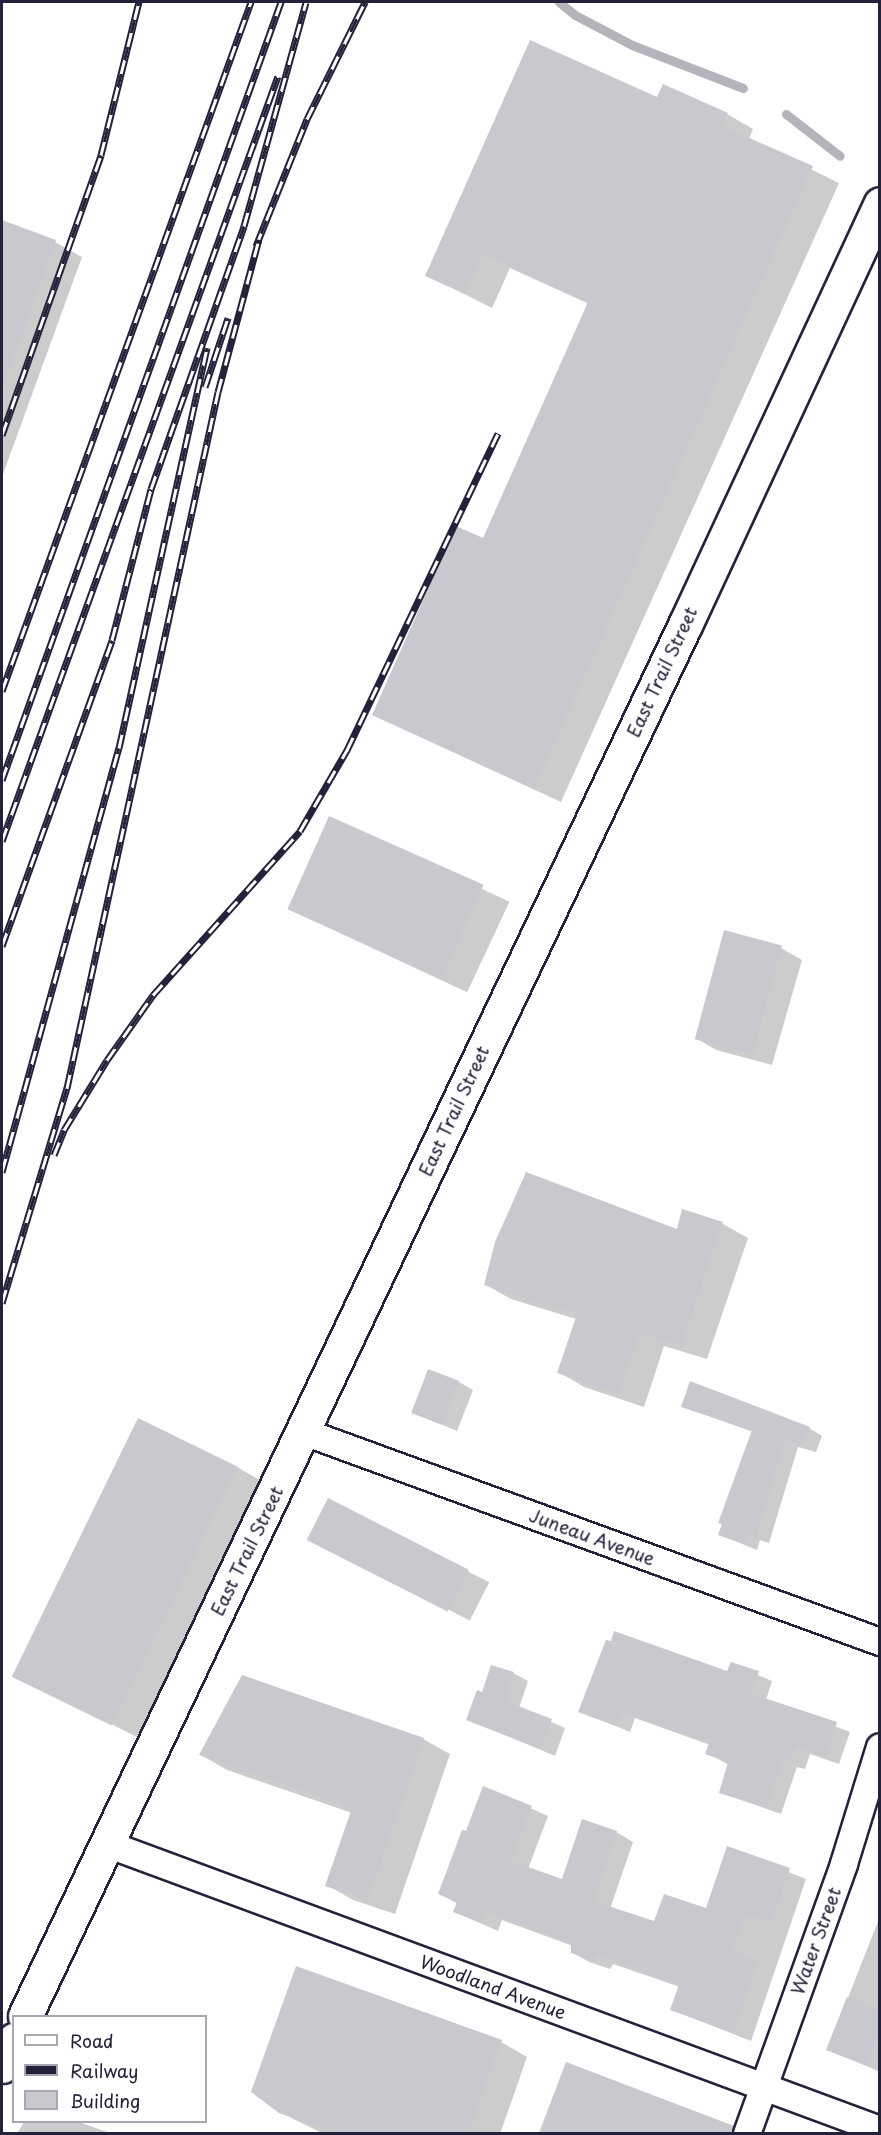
<!DOCTYPE html>
<html>
<head>
<meta charset="utf-8">
<style>
	body { margin:0 }
	#map { position:relative; width:881px; height:2135px; overflow:hidden; background:#fff; font-family:"Playpen Sans",sans-serif }
	div>[style] { position:absolute }
	.shadow>* { inset:0; background:#0003; transform-origin:0 0 }
	.stream>* { height:9px; margin:-4.5px; padding:0 4.5px; transform-origin:4.5px; border-radius:4.5px; background:#b4b4bc }
	.building>* { inset:0; background:#c8c8cf; transform-origin:0 0 }
	.roads { filter:drop-shadow(2px 0 #22223b) drop-shadow(-2px 0 #22223b) drop-shadow(0 2px #22223b) drop-shadow(0 -2px #22223b) }
	.street>* { height:26px; margin:-13px; padding:0 13px; transform-origin:13px; border-radius:13px; background:#fff }
	.primary>* { height:33px; margin:-16.5px; padding:0 16.5px; transform-origin:16.5px; border-radius:16.5px; background:#fff }
	.rail>* { height:7px; margin-top:-3.5px; transform-origin:0; background:repeating-linear-gradient(90deg,#fff 0 14px,#22223b 0 28px); box-sizing:border-box; border-block:2px solid #22223b }
	span { translate:-50% -50%; white-space:nowrap; text-align:center; line-height:1.15; -webkit-text-stroke:4.5px #fff; paint-order:stroke }
	.street-label { font-size:18px; color:#22223b }
	.frame { position:absolute; inset:0; border:3px solid #22223b; pointer-events:none }
	.legend { position:absolute; left:12px; top:2015px; width:195px; height:108px; box-sizing:border-box; background:#fff; border:2px solid #a7a7b1; margin:0; padding:8px 10px; list-style:none; font-size:18px; color:#22223b }
	.legend li { display:flex; align-items:center; gap:12px; height:30px }
	.legend b { width:30px; border:2px solid #a7a7b1 }
</style>
</head>
<body>
<div id="map">
	<div class="shadow">
		<div style="clip-path:polygon(658px 99px,727px 114px,753px 129px,749px 139px,839px 183px,561px 802px,373px 715px,483px 540px,589px 304px,510px 268px,492px 308px,427px 275px)"></div>
		<div style="clip-path:polygon(2px 222px,55px 242px,82px 257px,2px 477px)"></div>
		<div style="left:330px;top:818px;width:198px;height:100px;rotate:25deg"></div>
		<div style="clip-path:polygon(781px 948px,802px 960px,772px 1065px,716px 1050px,696px 1038px)"></div>
		<div style="clip-path:polygon(683px 1211px,723px 1224px,748px 1238px,707px 1359px,664px 1346px,644px 1407px,584px 1387px,559px 1372px,576px 1319px,511px 1299px,486px 1285px,678px 1231px)"></div>
		<div style="clip-path:polygon(459px 1382px,473px 1390px,457px 1431px,414px 1413px)"></div>
		<div style="clip-path:polygon(683px 1407px,809px 1428px,822px 1436px,816px 1452px,798px 1447px,769px 1543px,760px 1540px,757px 1550px,720px 1535px,753px 1432px)"></div>
		<div style="clip-path:polygon(237px 1467px,263px 1482px,141px 1739px,17px 1677px)"></div>
		<div style="left:328px;top:1500px;width:181px;height:43px;rotate:27deg"></div>
		<div style="clip-path:polygon(732px 1664px,772px 1681px,766px 1700px,850px 1732px,839px 1764px,810px 1754px,805px 1769px,797px 1767px,781px 1814px,721px 1793px,729px 1765px,707px 1753px,710px 1745px,635px 1718px,630px 1732px,580px 1711px,728px 1673px)"></div>
		<div style="clip-path:polygon(513px 1673px,528px 1681px,519px 1708px,565px 1728px,555px 1756px,468px 1719px,483px 1694px)"></div>
		<div style="clip-path:polygon(423px 1739px,450px 1754px,395px 1914px,353px 1900px,327px 1885px,352px 1813px,227px 1770px,201px 1755px)"></div>
		<div style="clip-path:polygon(484px 1788px,548px 1816px,528px 1869px,563px 1881px,616px 1832px,633px 1842px,610px 1909px,655px 1923px,706px 1910px,728px 1848px,806px 1879px,751px 2041px,672px 2010px,680px 1987px,613px 1964px,610px 1969px,589px 1962px,572px 1952px,573px 1946px,502px 1920px,498px 1931px,455px 1912px,458px 1904px,440px 1894px)"></div>
		<div style="clip-path:polygon(880px 1916px,880px 2072px,828px 2049px)"></div>
		<div style="clip-path:polygon(501px 2042px,527px 2057px,500px 2134px,324px 2134px,279px 2112px)"></div>
		<div style="clip-path:polygon(567px 2064px,706px 2117px,732px 2134px,541px 2134px)"></div>
		<div style="clip-path:polygon(24px 2122px,79px 2122px,113px 2134px,17px 2134px)"></div>
	</div>
	<div class="stream">
		<div style="left:559px;top:2px;width:21px;rotate:39deg"></div>
		<div style="left:575px;top:15px;width:64px;rotate:27.8deg"></div>
		<div style="left:632px;top:45px;width:119px;rotate:21.2deg"></div>
		<div style="left:786px;top:114px;width:68px;rotate:37.9deg"></div>
	</div>
	<div class="building">
		<div style="clip-path:polygon(530px 40px,657px 97px,663px 84px,728px 113px,722px 126px,813px 166px,534px 789px,372px 715px,456px 526px,483px 538px,588px 302px,483px 254px,465px 294px,425px 276px)"></div>
		<div style="clip-path:polygon(2px 220px,56px 240px,5px 382px,2px 381px)"></div>
		<div style="left:329px;top:816px;width:169px;height:102px;rotate:24deg"></div>
		<div style="left:724px;top:930px;width:60px;height:113px;rotate:15deg"></div>
		<div style="clip-path:polygon(526px 1172px,677px 1229px,682px 1209px,723px 1222px,681px 1346px,639px 1333px,619px 1394px,557px 1373px,577px 1314px,484px 1285px,495px 1242px)"></div>
		<div style="left:428px;top:1369px;width:33px;height:47px;rotate:21deg"></div>
		<div style="clip-path:polygon(690px 1381px,810px 1427px,803px 1446px,785px 1440px,756px 1537px,747px 1534px,744px 1544px,718px 1535px,722px 1524px,718px 1523px,752px 1430px,681px 1407px)"></div>
		<div style="left:138px;top:1418px;width:111px;height:288px;rotate:26deg"></div>
		<div style="left:328px;top:1498px;width:158px;height:47px;rotate:27deg"></div>
		<div style="clip-path:polygon(614px 1631px,727px 1671px,731px 1662px,759px 1671px,752px 1694px,837px 1722px,825px 1757px,796px 1747px,791px 1762px,783px 1760px,767px 1808px,719px 1793px,728px 1762px,705px 1754px,709px 1743px,621px 1711px,616px 1726px,578px 1712px,606px 1640px,611px 1641px)"></div>
		<div style="clip-path:polygon(491px 1665px,514px 1672px,505px 1701px,552px 1719px,540px 1749px,466px 1720px,477px 1690px,482px 1692px)"></div>
		<div style="clip-path:polygon(242px 1675px,424px 1738px,368px 1900px,325px 1886px,352px 1808px,199px 1755px)"></div>
		<div style="clip-path:polygon(483px 1786px,532px 1806px,511px 1861px,562px 1879px,582px 1819px,617px 1831px,593px 1901px,654px 1921px,664px 1894px,706px 1908px,727px 1846px,790px 1868px,772px 1923px,746px 1914px,732px 1950px,758px 1961px,734px 2033px,670px 2010px,679px 1984px,596px 1955px,594px 1961px,571px 1953px,571px 1943px,485px 1911px,481px 1923px,453px 1912px,457px 1902px,438px 1894px,462px 1830px,466px 1831px)"></div>
		<div style="clip-path:polygon(296px 1966px,502px 2040px,468px 2133px,340px 2133px,279px 2113px,251px 2092px)"></div>
		<div style="clip-path:polygon(847px 1997px,879px 2009px,879px 2035px,867px 2066px,826px 2050px)"></div>
		<div style="clip-path:polygon(566px 2062px,734px 2126px,732px 2133px,539px 2133px)"></div>
	</div>
	<div class="roads">
		<div class="street">
			<div style="left:304px;top:1432px;width:613px;rotate:20.03deg"></div>
			<div style="left:107px;top:1844px;width:824px;rotate:20.3deg"></div>
			<div style="left:747px;top:2134px;width:287px;rotate:-70.2deg"></div>
			<div style="left:844px;top:1864px;width:122px;rotate:-72.9deg"></div>
		</div>
		<div class="primary">
			<div style="left:25px;top:2016px;width:1540px;rotate:-64.62deg"></div>
			<div style="left:685px;top:625px;width:464px;rotate:-65.1deg"></div>
			<div style="left:2px;top:2066px;width:29px;rotate:-65deg"></div>
		</div>
	</div>
	<div class="rail">
		<div style="left:256px;top:246px;width:137px;rotate:-68.1deg"></div>
		<div style="left:307px;top:119px;width:131px;rotate:-63.6deg"></div>
		<div style="left:205px;top:387px;width:73px;rotate:-71.6deg"></div>
		<div style="left:2px;top:435px;width:297px;rotate:-70.5deg"></div>
		<div style="left:101px;top:155px;width:158px;rotate:-76.1deg"></div>
		<div style="left:2px;top:691px;width:733px;rotate:-70.13deg"></div>
		<div style="left:2px;top:780px;width:827px;rotate:-70.27deg"></div>
		<div style="left:2px;top:841px;width:813px;rotate:-70.16deg"></div>
		<div style="left:2px;top:946px;width:325px;rotate:-70.2deg"></div>
		<div style="left:112px;top:640px;width:156px;rotate:-75.5deg"></div>
		<div style="left:151px;top:489px;width:279px;rotate:-70.5deg"></div>
		<div style="left:244px;top:226px;width:232px;rotate:-74.5deg"></div>
		<div style="left:54px;top:1155px;width:27px;rotate:-68deg"></div>
		<div style="left:64px;top:1130px;width:82px;rotate:-58.4deg"></div>
		<div style="left:107px;top:1060px;width:80px;rotate:-54.7deg"></div>
		<div style="left:153px;top:995px;width:220px;rotate:-48.1deg"></div>
		<div style="left:300px;top:831px;width:94px;rotate:-59.9deg"></div>
		<div style="left:347px;top:750px;width:351px;rotate:-64.5deg"></div>
		<div style="left:2px;top:1172px;width:440px;rotate:-74.6deg"></div>
		<div style="left:119px;top:748px;width:410px;rotate:-77.6deg"></div>
		<div style="left:2px;top:1303px;width:225px;rotate:-73.2deg"></div>
		<div style="left:67px;top:1088px;width:712px;rotate:-77.76deg"></div>
		<div style="left:218px;top:392px;width:158px;rotate:-75deg"></div>
	</div>
	<div class="street-label">
		<span style="left:662px;top:672px;rotate:-65deg">East Trail Street</span>
		<span style="left:454px;top:1111px;rotate:-65deg">East Trail Street</span>
		<span style="left:592px;top:1537px;rotate:20deg">Juneau Avenue</span>
		<span style="left:247px;top:1551px;rotate:-64deg">East Trail Street</span>
		<span style="left:816px;top:1941px;rotate:-70deg">Water Street</span>
		<span style="left:493px;top:1987px;rotate:20deg">Woodland Avenue</span>
	</div>
	<div class="frame"></div>
	<ul class="legend">
	<li><b style="height:8px;background:#fff"></b>Road</li>
	<li><b style="height:8px;background:#22223b"></b>Railway</li>
	<li><b style="height:16px;background:#c8c8cf"></b>Building</li>
	</ul>
</div>
</body>
</html>
